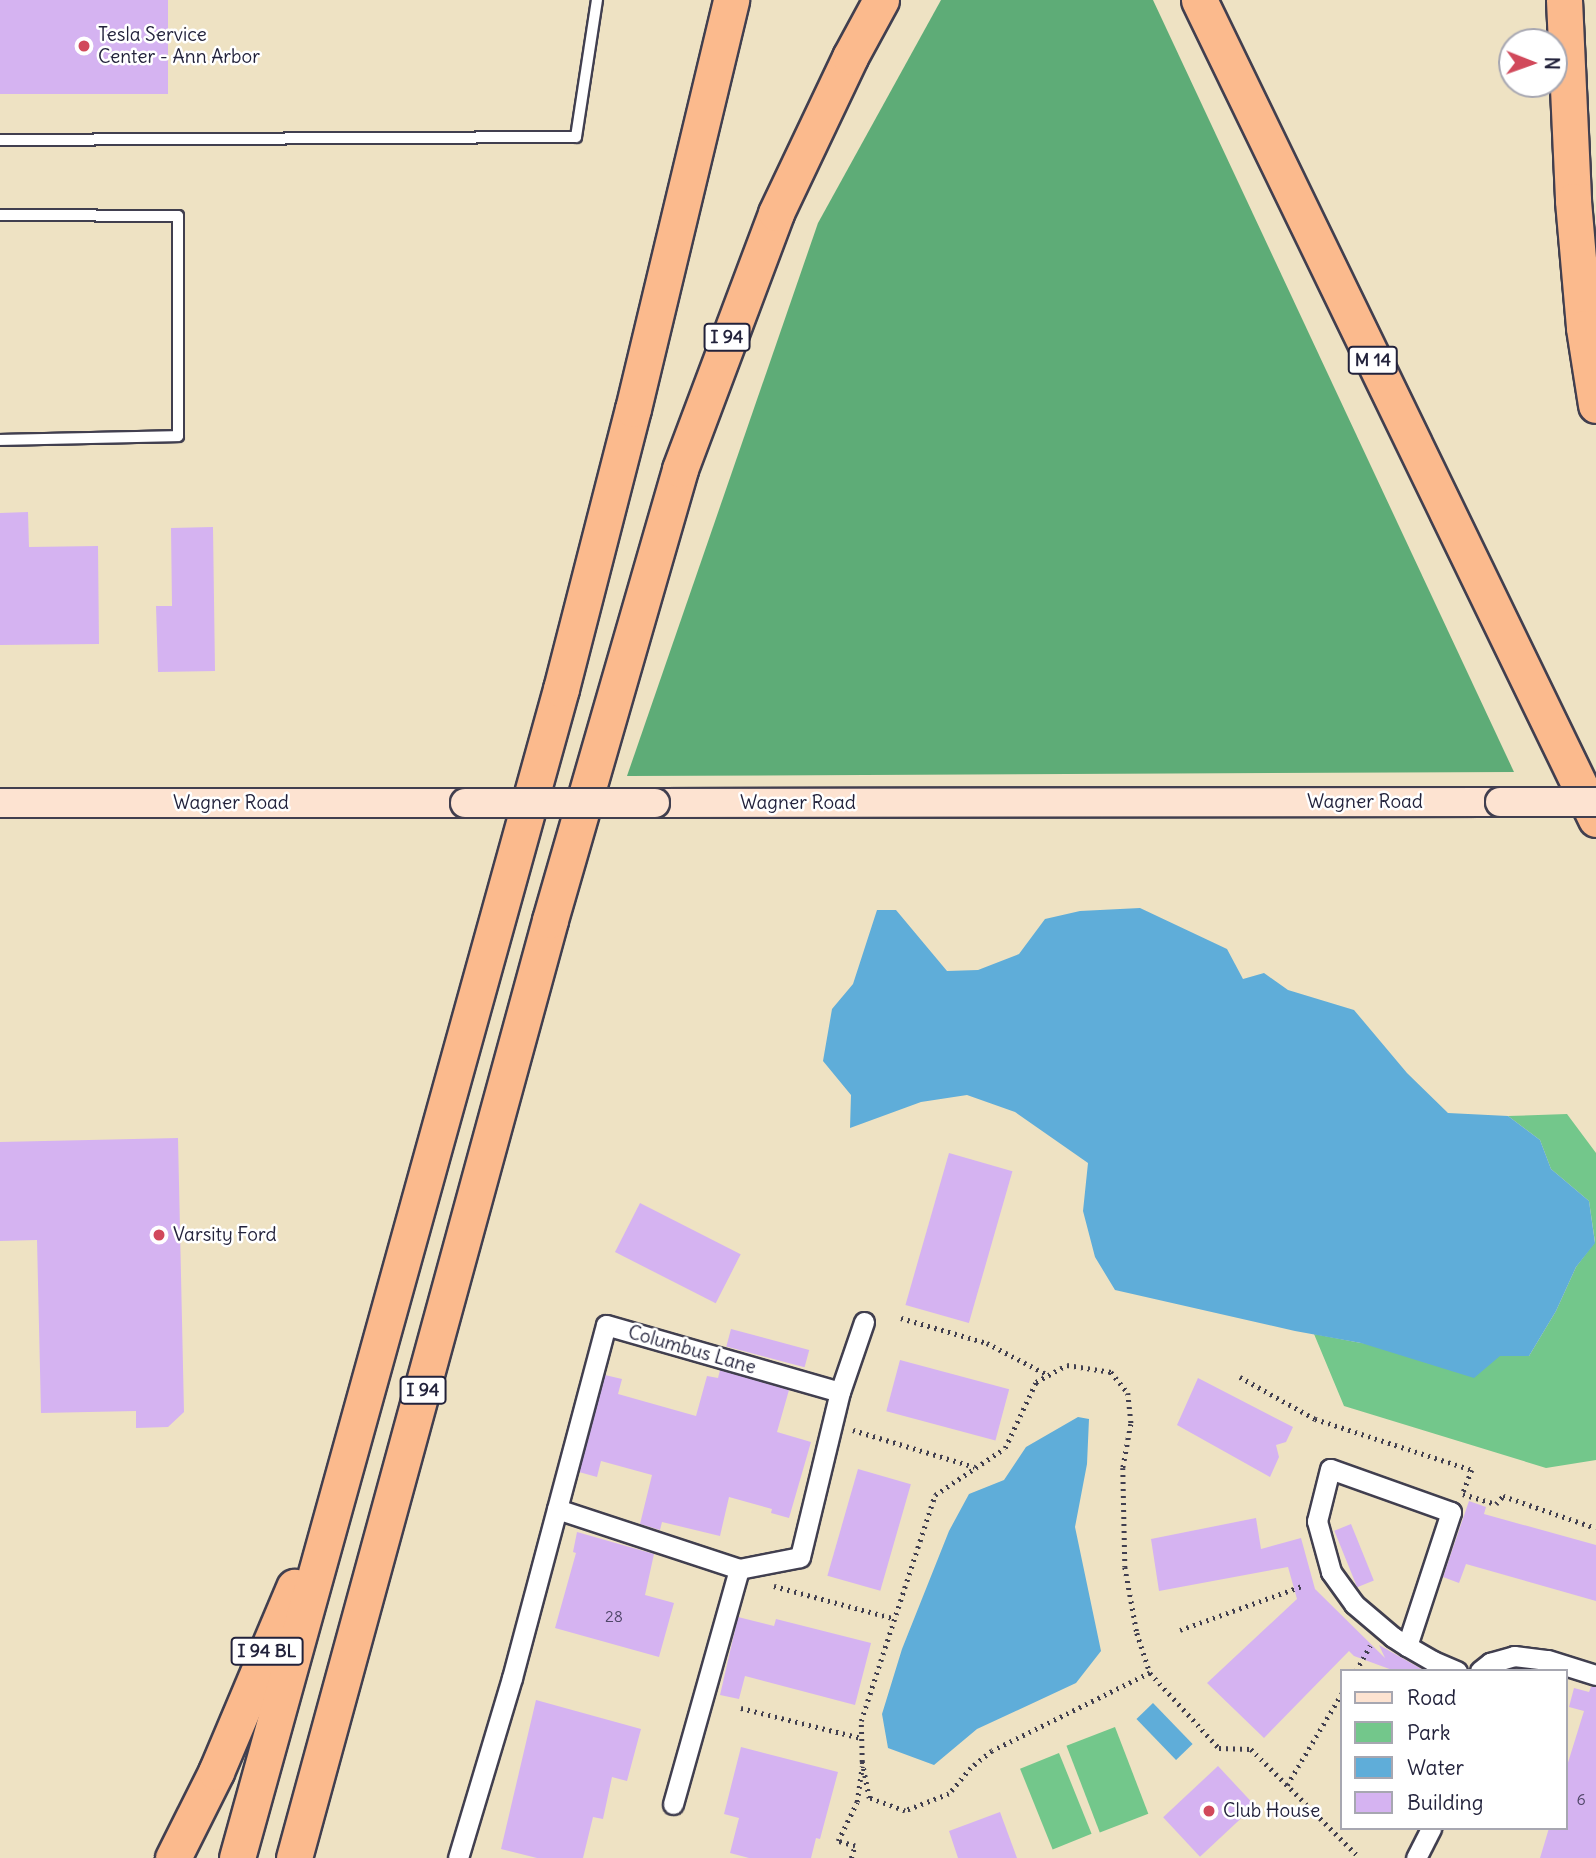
<!DOCTYPE html>
<html>
<head>
<meta charset="utf-8">
<style>
	body { margin:0 }
	#map { position:relative; width:1596px; height:1858px; overflow:hidden; background:#eee2c3; font-family:Delius,sans-serif }
	div>[style] { position:absolute }
	.green>* { inset:0; background:#73c78b; transform-origin:0 0 }
	.forest>* { inset:0; background:#5eac77 }
	.water>* { inset:0; background:#5fadd9; transform-origin:0 0 }
	.building>* { inset:0; background:#d5b3f1; transform-origin:0 0 }
	.path>* { height:4.5px; margin-top:-2.25px; transform-origin:0; background:repeating-linear-gradient(90deg,#413f4f 0 2px,transparent 0 7px) }
	.roads { filter:drop-shadow(2px 0 #413f4f) drop-shadow(-2px 0 #413f4f) drop-shadow(0 2px #413f4f) drop-shadow(0 -2px #413f4f) }
	.service>* { height:10px; margin:-5px; padding:0 5px; transform-origin:5px; border-radius:5px; background:#fff }
	.minor>* { height:19px; margin:-9.5px; padding:0 9.5px; transform-origin:9.5px; border-radius:9.5px; background:#fff }
	.secondary>* { height:28px; margin:-14px; padding:0 14px; transform-origin:14px; border-radius:14px; background:#fde3d1 }
	.motorway>* { height:35px; margin:-17.5px; padding:0 17.5px; transform-origin:17.5px; border-radius:17.5px; background:#fbba8d }
	.bridges { filter:drop-shadow(2px 0 #413f4f) drop-shadow(-2px 0 #413f4f) drop-shadow(0 2px #413f4f) drop-shadow(0 -2px #413f4f) }
	.secondary-bridge>* { height:28px; margin:-14px; padding:0 14px; transform-origin:14px; border-radius:14px; background:#fde3d1 }
	.dots>* { width:19px; height:19px; translate:-50% -50%; box-sizing:border-box; border:4px solid #fff; border-radius:50% }
	span { translate:-50% -50%; white-space:nowrap; text-align:center; line-height:1.15; -webkit-text-stroke:5px #fff; paint-order:stroke }
	.number-label { font-size:16px; color:#4f4668 }
	.number-label span { -webkit-text-stroke-width:0 }
	.shield-label span { padding:2px 5px; background:#fff; border:2px solid; border-radius:5px; -webkit-text-stroke-width:0 }
	.shield-label { font-size:18px; color:#22223b; font-weight:700 }
	.poi-label { font-size:19px; color:#22223b }
	.left { translate:0 -50%; text-align:left }
	.street-label { font-size:19px; color:#22223b }
	.legend { position:absolute; left:1340px; top:1669px; width:228px; height:161px; box-sizing:border-box; background:#fff; border:2px solid #a7a7b1; margin:0; padding:9px 12px; list-style:none; font-size:21px; color:#22223b }
	.legend li { display:flex; align-items:center; gap:14px; height:35px }
	.legend b { width:35px; border:2px solid #a7a7b1 }
	.north { position:absolute; left:1498px; top:28px; width:70px; height:70px; box-sizing:border-box; background:#fff; border:2px solid #a7a7b1; border-radius:50%; rotate:91deg; font-size:19px; font-weight:700; line-height:28px; text-align:center; color:#22223b }
	.north::after { content:''; display:block; margin:auto; width:24px; height:32px; background:#d1495b; clip-path:polygon(50% 0,100% 100%,50% 72%,0 100%) }
</style>
</head>
<body>
<div id="map">
	<div class="green">
		<div style="clip-path:polygon(1567px 1114px,1596px 1153px,1596px 1460px,1546px 1468px,1344px 1406px,1314px 1334px,1361px 1343px,1529px 1356px,1556px 1311px,1576px 1267px,1595px 1242px,1589px 1201px,1551px 1169px,1540px 1140px,1508px 1116px)"></div>
		<div style="left:1115px;top:1727px;width:93px;height:52px;rotate:69deg"></div>
		<div style="left:1059px;top:1753px;width:87px;height:42px;rotate:68deg"></div>
	</div>
	<div class="forest">
		<div style="clip-path:polygon(941px 0,1153px 0,1514px 772px,627px 776px,818px 223px)"></div>
	</div>
	<div class="water">
		<div style="clip-path:polygon(1140px 908px,1227px 949px,1243px 979px,1264px 973px,1288px 990px,1354px 1010px,1407px 1073px,1448px 1113px,1508px 1116px,1540px 1140px,1551px 1169px,1589px 1201px,1595px 1243px,1576px 1267px,1556px 1311px,1529px 1356px,1500px 1356px,1474px 1378px,1361px 1343px,1295px 1331px,1115px 1290px,1095px 1257px,1083px 1211px,1088px 1163px,1015px 1112px,967px 1095px,921px 1102px,850px 1128px,851px 1095px,823px 1061px,832px 1009px,853px 984px,877px 910px,896px 910px,947px 971px,978px 970px,1019px 954px,1045px 919px,1080px 911px)"></div>
		<div style="clip-path:polygon(1078px 1417px,1089px 1419px,1087px 1464px,1075px 1527px,1101px 1651px,1076px 1683px,977px 1729px,934px 1765px,888px 1748px,882px 1714px,902px 1649px,949px 1531px,969px 1494px,1004px 1480px,1026px 1447px)"></div>
		<div style="left:1153px;top:1703px;width:57px;height:23px;rotate:46deg"></div>
	</div>
	<div class="building">
		<div style="left:0;top:0;width:168px;height:94px"></div>
		<div style="clip-path:polygon(28px 512px,29px 547px,98px 546px,99px 644px,0 645px,0 513px)"></div>
		<div style="clip-path:polygon(213px 527px,215px 671px,158px 672px,156px 606px,172px 606px,171px 528px)"></div>
		<div style="clip-path:polygon(178px 1138px,184px 1412px,168px 1427px,136px 1428px,136px 1411px,41px 1413px,37px 1240px,0 1241px,0 1142px)"></div>
		<div style="left:949px;top:1153px;width:66px;height:158px;rotate:16deg"></div>
		<div style="left:640px;top:1203px;width:113px;height:55px;rotate:27deg"></div>
		<div style="left:731px;top:1329px;width:81px;height:18px;rotate:15deg"></div>
		<div style="left:900px;top:1360px;width:113px;height:53px;rotate:15deg"></div>
		<div style="clip-path:polygon(720px 1370px,789px 1390px,777px 1432px,811px 1442px,789px 1518px,771px 1513px,772px 1509px,729px 1497px,720px 1536px,662px 1522px,660px 1530px,640px 1524px,652px 1475px,601px 1461px,597px 1477px,579px 1472px,605px 1375px,622px 1379px,618px 1394px,696px 1416px,707px 1376px,718px 1378px)"></div>
		<div style="clip-path:polygon(1198px 1378px,1293px 1427px,1286px 1442px,1276px 1445px,1279px 1457px,1270px 1477px,1177px 1425px)"></div>
		<div style="left:858px;top:1469px;width:55px;height:111px;rotate:16deg"></div>
		<div style="clip-path:polygon(1469px 1501px,1486px 1507px,1484px 1514px,1596px 1545px,1596px 1601px,1466px 1564px,1459px 1583px,1443px 1577px)"></div>
		<div style="clip-path:polygon(1256px 1518px,1261px 1549px,1301px 1538px,1315px 1589px,1385px 1658px,1379px 1645px,1425px 1671px,1395px 1671px,1354px 1656px,1349px 1651px,1264px 1738px,1207px 1683px,1297px 1599px,1288px 1567px,1159px 1591px,1151px 1539px)"></div>
		<div style="left:1351px;top:1524px;width:61px;height:18px;rotate:68deg"></div>
		<div style="clip-path:polygon(577px 1532px,654px 1554px,645px 1595px,674px 1603px,659px 1657px,555px 1628px,576px 1553px,573px 1552px)"></div>
		<div style="clip-path:polygon(738px 1617px,774px 1626px,776px 1619px,871px 1643px,855px 1705px,745px 1676px,739px 1699px,720px 1695px)"></div>
		<div style="clip-path:polygon(1591px 1687px,1596px 1687px,1596px 1858px,1540px 1858px,1549px 1828px,1566px 1828px,1566px 1769px,1584px 1711px,1569px 1707px,1574px 1688px,1589px 1692px)"></div>
		<div style="clip-path:polygon(536px 1700px,641px 1729px,627px 1781px,612px 1777px,603px 1819px,593px 1817px,583px 1858px,537px 1858px,501px 1849px)"></div>
		<div style="clip-path:polygon(741px 1747px,838px 1772px,820px 1839px,816px 1838px,811px 1858px,749px 1858px,730px 1853px,739px 1818px,724px 1814px)"></div>
		<div style="left:1218px;top:1766px;width:54px;height:75px;rotate:47deg"></div>
		<div style="clip-path:polygon(1000px 1812px,1017px 1858px,958px 1858px,949px 1831px)"></div>
	</div>
	<div class="path">
		<div style="left:901px;top:1318px;width:90px;rotate:16.2deg"></div>
		<div style="left:987px;top:1343px;width:69px;rotate:27.7deg"></div>
		<div style="left:1240px;top:1377px;width:86px;rotate:29.2deg"></div>
		<div style="left:1315px;top:1419px;width:165px;rotate:18deg"></div>
		<div style="left:1472px;top:1470px;width:26px;rotate:111deg"></div>
		<div style="left:1463px;top:1494px;width:34px;rotate:17deg"></div>
		<div style="left:1496px;top:1504px;width:11px;rotate:-49deg"></div>
		<div style="left:1503px;top:1496px;width:98px;rotate:19deg"></div>
		<div style="left:853px;top:1430px;width:127px;rotate:16.9deg"></div>
		<div style="left:774px;top:1586px;width:126px;rotate:15.1deg"></div>
		<div style="left:1180px;top:1630px;width:130px;rotate:-19.8deg"></div>
		<div style="left:1356px;top:1671px;width:29px;rotate:-61deg"></div>
		<div style="left:1150px;top:1673px;width:176px;rotate:153.7deg"></div>
		<div style="left:992px;top:1751px;width:27px;rotate:141deg"></div>
		<div style="left:971px;top:1768px;width:34px;rotate:130deg"></div>
		<div style="left:949px;top:1794px;width:47px;rotate:158.9deg"></div>
		<div style="left:905px;top:1811px;width:38px;rotate:-160deg"></div>
		<div style="left:869px;top:1798px;width:37px;rotate:-101deg"></div>
		<div style="left:862px;top:1762px;width:41px;rotate:-91.4deg"></div>
		<div style="left:861px;top:1721px;width:238px;rotate:-71.9deg"></div>
		<div style="left:935px;top:1495px;width:84px;rotate:-33.9deg"></div>
		<div style="left:1005px;top:1448px;width:73px;rotate:-64.8deg"></div>
		<div style="left:1036px;top:1382px;width:35px;rotate:-29deg"></div>
		<div style="left:1067px;top:1365px;width:45px;rotate:9deg"></div>
		<div style="left:1111px;top:1372px;width:27px;rotate:51deg"></div>
		<div style="left:1128px;top:1393px;width:31px;rotate:84deg"></div>
		<div style="left:1131px;top:1424px;width:45px;rotate:100.3deg"></div>
		<div style="left:1123px;top:1468px;width:99px;rotate:88.8deg"></div>
		<div style="left:1125px;top:1567px;width:67px;rotate:79.7deg"></div>
		<div style="left:1137px;top:1633px;width:42px;rotate:72deg"></div>
		<div style="left:1150px;top:1673px;width:102px;rotate:47.4deg"></div>
		<div style="left:1219px;top:1748px;width:32px;rotate:2deg"></div>
		<div style="left:1251px;top:1749px;width:154px;rotate:45deg"></div>
		<div style="left:741px;top:1708px;width:124px;rotate:14deg"></div>
		<div style="left:1287px;top:1785px;width:107px;rotate:-59.1deg"></div>
		<div style="left:851px;top:1858px;width:13px;rotate:-72deg"></div>
		<div style="left:855px;top:1846px;width:18px;rotate:-164deg"></div>
		<div style="left:838px;top:1841px;width:43px;rotate:-64deg"></div>
		<div style="left:857px;top:1802px;width:36px;rotate:-82deg"></div>
	</div>
	<div class="roads">
		<div class="service">
			<div style="left:0;top:140px;width:576px;rotate:-0.3deg"></div>
			<div style="left:576px;top:137px;width:139px;rotate:-81.3deg"></div>
			<div style="left:0;top:215px;width:178px;rotate:0.3deg"></div>
			<div style="left:178px;top:216px;width:220px;rotate:90deg"></div>
			<div style="left:178px;top:436px;width:178px;rotate:178.7deg"></div>
		</div>
		<div class="minor">
			<div style="left:557px;top:1509px;width:192px;rotate:18.2deg"></div>
			<div style="left:739px;top:1569px;width:62px;rotate:-11.1deg"></div>
			<div style="left:800px;top:1557px;width:170px;rotate:-76.4deg"></div>
			<div style="left:1407px;top:1646px;width:141px;rotate:-71.8deg"></div>
			<div style="left:1451px;top:1512px;width:128px;rotate:-160.4deg"></div>
			<div style="left:1330px;top:1469px;width:54px;rotate:104deg"></div>
			<div style="left:1317px;top:1521px;width:53px;rotate:74.6deg"></div>
			<div style="left:1331px;top:1572px;width:39px;rotate:54deg"></div>
			<div style="left:1354px;top:1604px;width:51px;rotate:40.2deg"></div>
			<div style="left:1393px;top:1637px;width:17px;rotate:33deg"></div>
			<div style="left:1407px;top:1646px;width:30px;rotate:30deg"></div>
			<div style="left:1433px;top:1661px;width:26px;rotate:23deg"></div>
			<div style="left:1480px;top:1671px;width:13px;rotate:-39deg"></div>
			<div style="left:1490px;top:1663px;width:25px;rotate:-16deg"></div>
			<div style="left:1514px;top:1656px;width:34px;rotate:7deg"></div>
			<div style="left:1548px;top:1660px;width:50px;rotate:17.4deg"></div>
			<div style="left:673px;top:1804px;width:244px;rotate:-74.3deg"></div>
			<div style="left:458px;top:1858px;width:188px;rotate:-73.3deg"></div>
			<div style="left:512px;top:1678px;width:365px;rotate:-75.1deg"></div>
			<div style="left:606px;top:1325px;width:243px;rotate:16deg"></div>
			<div style="left:840px;top:1392px;width:74px;rotate:-71.1deg"></div>
			<div style="left:1416px;top:1858px;width:34px;rotate:-63deg"></div>
		</div>
		<div class="secondary">
			<div style="left:0;top:803px;width:465px"></div>
			<div style="left:655px;top:803px;width:845px;rotate:-0.07deg"></div>
		</div>
		<div class="motorway">
			<div style="left:1199px;top:0;width:910px;rotate:64.14deg"></div>
			<div style="left:1564px;top:0;width:201px;rotate:87.4deg"></div>
			<div style="left:1573px;top:201px;width:127px;rotate:85deg"></div>
			<div style="left:1584px;top:328px;width:78px;rotate:81.1deg"></div>
			<div style="left:173px;top:1858px;width:96px;rotate:-63.4deg"></div>
			<div style="left:216px;top:1772px;width:201px;rotate:-67.1deg"></div>
			<div style="left:237px;top:1858px;width:1213px;rotate:-74.51deg"></div>
			<div style="left:561px;top:689px;width:289px;rotate:-75.6deg"></div>
			<div style="left:633px;top:409px;width:421px;rotate:-76.5deg"></div>
			<div style="left:294px;top:1858px;width:972px;rotate:-74.73deg"></div>
			<div style="left:550px;top:920px;width:469px;rotate:-73.9deg"></div>
			<div style="left:680px;top:469px;width:273px;rotate:-69.4deg"></div>
			<div style="left:776px;top:213px;width:173px;rotate:-64.6deg"></div>
			<div style="left:850px;top:57px;width:65px;rotate:-61.5deg"></div>
		</div>
	</div>
	<div class="bridges">
		<div class="secondary-bridge">
			<div style="left:1500px;top:802px;width:96px"></div>
			<div style="left:465px;top:803px;width:190px"></div>
		</div>
	</div>
	<div class="dots">
		<div style="left:84px;top:46px;background:#d1495b"></div>
		<div style="left:159px;top:1235px;background:#d1495b"></div>
		<div style="left:1209px;top:1811px;background:#d1495b"></div>
	</div>
	<div class="number-label">
		<span style="left:614px;top:1616px">28</span>
		<span style="left:1581px;top:1799px">6</span>
	</div>
	<div class="shield-label">
		<span style="left:727px;top:337px">I 94</span>
		<span style="left:1373px;top:360px">M 14</span>
		<span style="left:423px;top:1390px">I 94</span>
		<span style="left:267px;top:1651px">I 94 BL</span>
	</div>
	<div class="poi-label">
		<span class="left" style="left:98px;top:46px">Tesla Service<br>Center - Ann Arbor</span>
		<span class="left" style="left:173px;top:1235px">Varsity Ford</span>
		<span class="left" style="left:1223px;top:1811px">Club House</span>
	</div>
	<div class="street-label">
		<span style="left:1365px;top:802px">Wagner Road</span>
		<span style="left:231px;top:803px">Wagner Road</span>
		<span style="left:798px;top:803px">Wagner Road</span>
		<span style="left:692px;top:1350px;rotate:16deg">Columbus Lane</span>
	</div>
	<ul class="legend">
	<li><b style="height:9px;background:#fde3d1"></b>Road</li>
	<li><b style="height:19px;background:#73c78b"></b>Park</li>
	<li><b style="height:19px;background:#5fadd9"></b>Water</li>
	<li><b style="height:19px;background:#d5b3f1"></b>Building</li>
	</ul>
	<div class="north">N</div>
</div>
</body>
</html>
